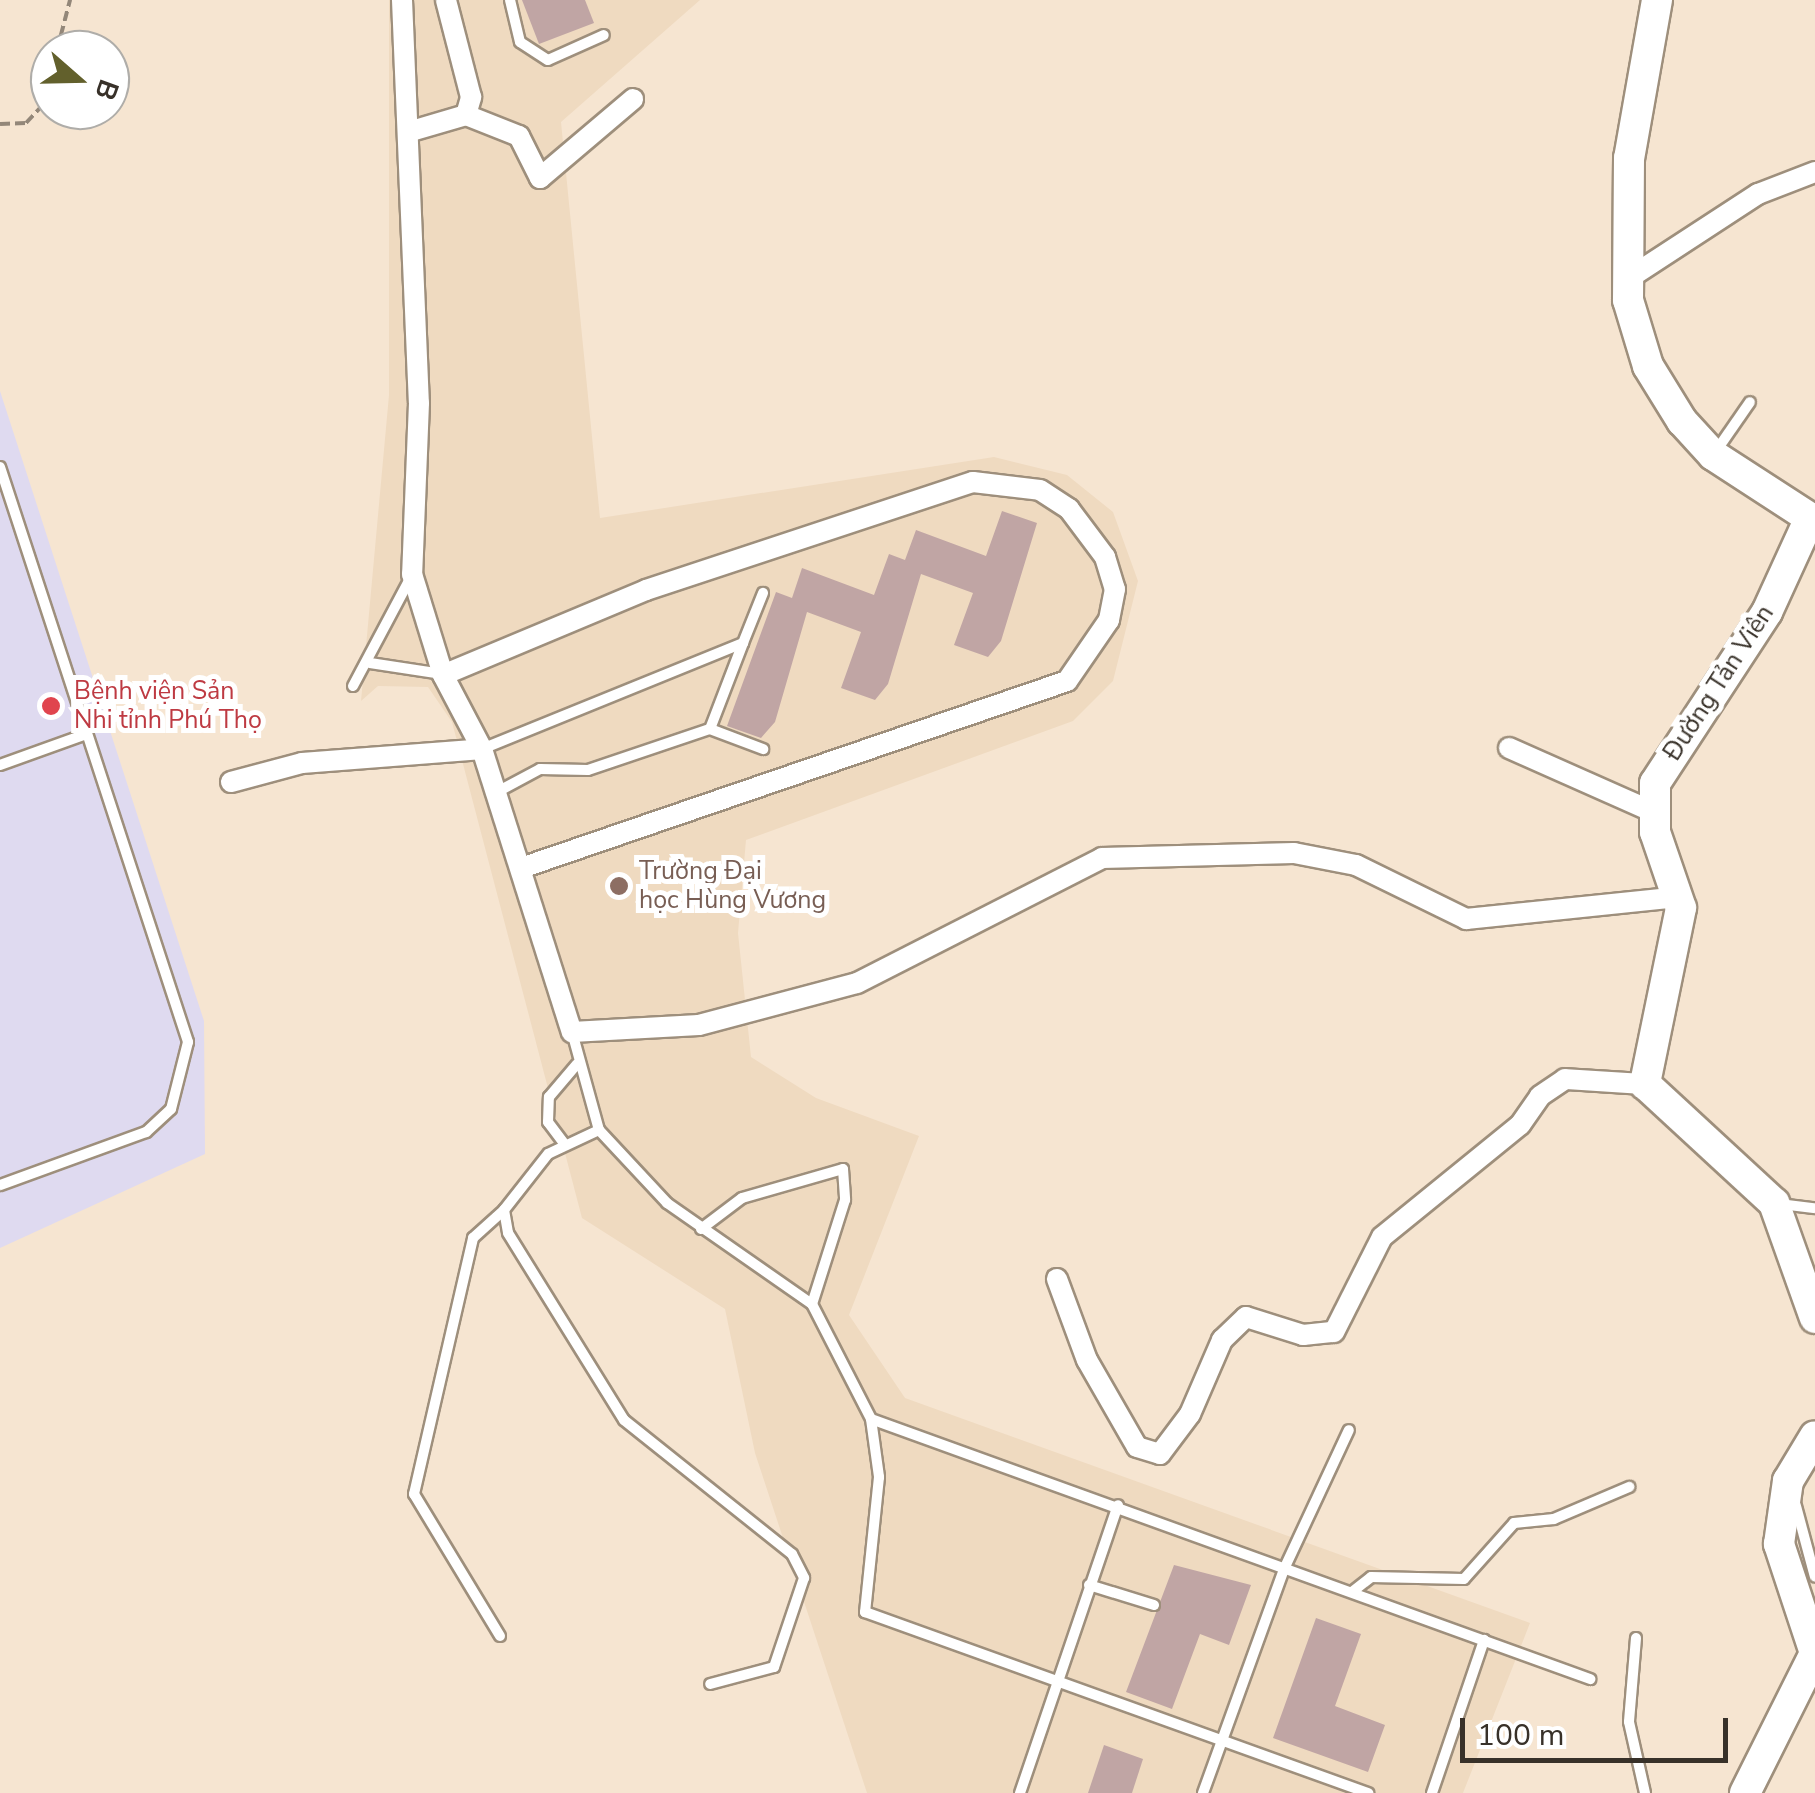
<!DOCTYPE html>
<html>
<head>
<meta charset="utf-8">
<style>
	body { margin:0 }
	#map { position:relative; width:1815px; height:1793px; overflow:hidden; background:#f6e5d1; font-family:"Nunito Sans",sans-serif }
	div>[style] { position:absolute }
	.built>* { inset:0; background:#efdac0 }
	.medical>* { inset:0; background:#dfdaf0 }
	.building>* { inset:0; background:#c0a5a4 }
	.path>* { height:4px; margin-top:-2px; transform-origin:0; background:repeating-linear-gradient(90deg,#938779 0 10px,transparent 0 15px) }
	.roads { filter:drop-shadow(2px 0 #9e8f7c) drop-shadow(-2px 0 #9e8f7c) drop-shadow(0 2px #9e8f7c) drop-shadow(0 -2px #9e8f7c) }
	.lane>* { height:10px; margin:-5px; padding:0 5px; transform-origin:5px; border-radius:5px; background:#fff }
	.street>* { height:20px; margin:-10px; padding:0 10px; transform-origin:10px; border-radius:10px; background:#fff }
	.secondary>* { height:30px; margin:-15px; padding:0 15px; transform-origin:15px; border-radius:15px; background:#fff }
	.dots>* { width:28px; height:28px; translate:-50% -50%; box-sizing:border-box; border:5px solid #fff; border-radius:50% }
	span { translate:-50% -50%; white-space:nowrap; text-align:center; line-height:1.15; -webkit-text-stroke:10px #fff; paint-order:stroke }
	.street-label { font-size:25px; color:#383129 }
	.health-label { font-size:25px; color:#be3a42 }
	.left { translate:0 -50%; text-align:left }
	.education-label { font-size:25px; color:#785e54 }
	.north { position:absolute; left:30px; top:30px; width:100px; height:100px; box-sizing:border-box; background:#fff; border:2px solid #afada9; border-radius:50%; rotate:110deg; font-size:28px; font-weight:700; line-height:40px; text-align:center; color:#383129 }
	.north::after { content:''; display:block; margin:auto; width:35px; height:45px; background:#62602c; clip-path:polygon(50% 0,100% 100%,50% 72%,0 100%) }
	.scale { position:absolute; left:1460px; top:1718px; width:268px; height:45px; box-sizing:border-box; border:5px solid #383129; border-top:0; padding-left:12px; font-size:30px; line-height:35px; white-space:nowrap; color:#383129; -webkit-text-stroke:8px #fff; paint-order:stroke }
</style>
</head>
<body>
<div id="map">
	<div class="built">
		<div style="clip-path:polygon(389px 0,700px 0,561px 122px,600px 518px,994px 457px,1067px 475px,1113px 512px,1138px 581px,1113px 681px,1073px 721px,746px 840px,738px 933px,751px 1057px,816px 1098px,919px 1136px,849px 1315px,905px 1398px,1530px 1623px,1463px 1793px,867px 1793px,755px 1453px,725px 1309px,582px 1218px,452px 722px,428px 687px,378px 686px,361px 701px,389px 395px)"></div>
	</div>
	<div class="medical">
		<div style="clip-path:polygon(0 391px,204px 1021px,205px 1154px,0 1248px)"></div>
	</div>
	<div class="building">
		<div style="clip-path:polygon(522px 0,585px 0,594px 23px,539px 44px)"></div>
		<div style="clip-path:polygon(1002px 511px,1037px 523px,1001px 641px,988px 657px,954px 645px,973px 593px,921px 574px,888px 684px,875px 700px,841px 688px,861px 632px,807px 612px,775px 722px,761px 738px,727px 726px,776px 592px,792px 598px,802px 568px,874px 595px,889px 554px,905px 560px,916px 530px,986px 556px)"></div>
		<div style="clip-path:polygon(1174px 1565px,1251px 1585px,1229px 1645px,1200px 1634px,1172px 1709px,1126px 1692px)"></div>
		<div style="clip-path:polygon(1316px 1618px,1361px 1634px,1335px 1706px,1385px 1725px,1368px 1772px,1273px 1738px)"></div>
		<div style="clip-path:polygon(1104px 1745px,1143px 1759px,1132px 1793px,1088px 1793px)"></div>
	</div>
	<div class="path">
		<div style="left:57px;top:50px;width:52px;rotate:-75.4deg"></div>
		<div style="left:0;top:124px;width:26px;rotate:-2deg"></div>
		<div style="left:26px;top:123px;width:35px;rotate:-47deg"></div>
	</div>
	<div class="roads">
		<div class="lane">
			<div style="left:510px;top:0;width:43px;rotate:76.6deg"></div>
			<div style="left:520px;top:42px;width:33px;rotate:33deg"></div>
			<div style="left:548px;top:60px;width:61px;rotate:-24.1deg"></div>
			<div style="left:1714px;top:454px;width:63px;rotate:-55.3deg"></div>
			<div style="left:0;top:467px;width:605px;rotate:71.89deg"></div>
			<div style="left:188px;top:1042px;width:69px;rotate:104.2deg"></div>
			<div style="left:171px;top:1109px;width:34px;rotate:137deg"></div>
			<div style="left:146px;top:1132px;width:155px;rotate:160deg"></div>
			<div style="left:370px;top:663px;width:73px;rotate:8.7deg"></div>
			<div style="left:353px;top:686px;width:121px;rotate:-62deg"></div>
			<div style="left:710px;top:729px;width:92px;rotate:-69deg"></div>
			<div style="left:482px;top:749px;width:282px;rotate:-22.1deg"></div>
			<div style="left:743px;top:643px;width:54px;rotate:-68.2deg"></div>
			<div style="left:0;top:765px;width:91px;rotate:-19.8deg"></div>
			<div style="left:497px;top:792px;width:49px;rotate:-28.1deg"></div>
			<div style="left:540px;top:769px;width:48px;rotate:1.2deg"></div>
			<div style="left:588px;top:770px;width:129px;rotate:-18.6deg"></div>
			<div style="left:710px;top:729px;width:57px;rotate:20.7deg"></div>
			<div style="left:572px;top:1032px;width:102px;rotate:74.6deg"></div>
			<div style="left:599px;top:1130px;width:100px;rotate:47deg"></div>
			<div style="left:667px;top:1203px;width:177px;rotate:34.9deg"></div>
			<div style="left:812px;top:1304px;width:129px;rotate:62.8deg"></div>
			<div style="left:871px;top:1419px;width:765px;rotate:19.88deg"></div>
			<div style="left:599px;top:1130px;width:56px;rotate:154.8deg"></div>
			<div style="left:548px;top:1154px;width:71px;rotate:128.2deg"></div>
			<div style="left:504px;top:1210px;width:23px;rotate:80deg"></div>
			<div style="left:508px;top:1233px;width:220px;rotate:58.2deg"></div>
			<div style="left:624px;top:1420px;width:215px;rotate:38.6deg"></div>
			<div style="left:792px;top:1554px;width:27px;rotate:63deg"></div>
			<div style="left:804px;top:1578px;width:94px;rotate:108.6deg"></div>
			<div style="left:774px;top:1667px;width:66px;rotate:165.1deg"></div>
			<div style="left:563px;top:1142px;width:25px;rotate:-127deg"></div>
			<div style="left:548px;top:1122px;width:25px;rotate:-88deg"></div>
			<div style="left:549px;top:1097px;width:43px;rotate:-49.7deg"></div>
			<div style="left:1780px;top:1204px;width:35px;rotate:7deg"></div>
			<div style="left:701px;top:1229px;width:51px;rotate:-37.1deg"></div>
			<div style="left:742px;top:1198px;width:105px;rotate:-16deg"></div>
			<div style="left:843px;top:1169px;width:31px;rotate:86deg"></div>
			<div style="left:845px;top:1200px;width:109px;rotate:107.6deg"></div>
			<div style="left:871px;top:1419px;width:59px;rotate:82.1deg"></div>
			<div style="left:879px;top:1477px;width:136px;rotate:95.9deg"></div>
			<div style="left:865px;top:1612px;width:535px;rotate:19.79deg"></div>
			<div style="left:1796px;top:1506px;width:73px;rotate:75deg"></div>
			<div style="left:1089px;top:1585px;width:68px;rotate:17.1deg"></div>
			<div style="left:1352px;top:1592px;width:24px;rotate:-38deg"></div>
			<div style="left:1371px;top:1577px;width:93px;rotate:1.2deg"></div>
			<div style="left:1464px;top:1579px;width:75px;rotate:-48.2deg"></div>
			<div style="left:1514px;top:1523px;width:40px;rotate:-5.7deg"></div>
			<div style="left:1554px;top:1519px;width:82px;rotate:-23.1deg"></div>
			<div style="left:500px;top:1636px;width:166px;rotate:-121.2deg"></div>
			<div style="left:414px;top:1494px;width:263px;rotate:-77deg"></div>
			<div style="left:473px;top:1238px;width:42px;rotate:-42.1deg"></div>
			<div style="left:1636px;top:1638px;width:84px;rotate:94.8deg"></div>
			<div style="left:1629px;top:1722px;width:73px;rotate:77.3deg"></div>
			<div style="left:1020px;top:1793px;width:304px;rotate:-71.2deg"></div>
			<div style="left:1203px;top:1793px;width:240px;rotate:-70.1deg"></div>
			<div style="left:1285px;top:1567px;width:151px;rotate:-65deg"></div>
			<div style="left:1432px;top:1793px;width:162px;rotate:-71.2deg"></div>
		</div>
		<div class="street">
			<div style="left:402px;top:0;width:403px;rotate:87.6deg"></div>
			<div style="left:419px;top:403px;width:171px;rotate:92.3deg"></div>
			<div style="left:412px;top:574px;width:106px;rotate:72.9deg"></div>
			<div style="left:443px;top:675px;width:84px;rotate:62.2deg"></div>
			<div style="left:482px;top:749px;width:297px;rotate:72.4deg"></div>
			<div style="left:572px;top:1032px;width:127px;rotate:-3.2deg"></div>
			<div style="left:699px;top:1025px;width:163px;rotate:-14.9deg"></div>
			<div style="left:857px;top:983px;width:275px;rotate:-27deg"></div>
			<div style="left:1102px;top:858px;width:192px;rotate:-1.5deg"></div>
			<div style="left:1294px;top:853px;width:63px;rotate:11deg"></div>
			<div style="left:1356px;top:865px;width:123px;rotate:26.1deg"></div>
			<div style="left:1466px;top:919px;width:213px;rotate:-5.9deg"></div>
			<div style="left:466px;top:115px;width:57px;rotate:21.6deg"></div>
			<div style="left:519px;top:136px;width:47px;rotate:63.4deg"></div>
			<div style="left:540px;top:178px;width:122px;rotate:-40.3deg"></div>
			<div style="left:408px;top:132px;width:60px;rotate:-16.3deg"></div>
			<div style="left:466px;top:115px;width:19px;rotate:-74deg"></div>
			<div style="left:471px;top:97px;width:100px;rotate:-104.5deg"></div>
			<div style="left:1626px;top:280px;width:158px;rotate:-33.1deg"></div>
			<div style="left:1758px;top:194px;width:61px;rotate:-21.1deg"></div>
			<div style="left:443px;top:675px;width:220px;rotate:-22.7deg"></div>
			<div style="left:646px;top:590px;width:344px;rotate:-18.3deg"></div>
			<div style="left:973px;top:482px;width:67px;rotate:6.8deg"></div>
			<div style="left:1040px;top:490px;width:35px;rotate:33deg"></div>
			<div style="left:1069px;top:509px;width:60px;rotate:53.1deg"></div>
			<div style="left:1105px;top:557px;width:34px;rotate:73deg"></div>
			<div style="left:1115px;top:589px;width:32px;rotate:101deg"></div>
			<div style="left:1109px;top:620px;width:74px;rotate:124.5deg"></div>
			<div style="left:1067px;top:681px;width:577px;rotate:161.09deg"></div>
			<div style="left:1509px;top:748px;width:155px;rotate:23.9deg"></div>
			<div style="left:231px;top:782px;width:73px;rotate:-15deg"></div>
			<div style="left:302px;top:763px;width:181px;rotate:-4.4deg"></div>
			<div style="left:1057px;top:1279px;width:86px;rotate:69.7deg"></div>
			<div style="left:1087px;top:1360px;width:100px;rotate:60.1deg"></div>
			<div style="left:1137px;top:1447px;width:24px;rotate:17deg"></div>
			<div style="left:1160px;top:1454px;width:50px;rotate:-53.1deg"></div>
			<div style="left:1190px;top:1414px;width:81px;rotate:-66.6deg"></div>
			<div style="left:1222px;top:1340px;width:33px;rotate:-44deg"></div>
			<div style="left:1246px;top:1317px;width:60px;rotate:17.5deg"></div>
			<div style="left:1303px;top:1335px;width:31px;rotate:-6deg"></div>
			<div style="left:1334px;top:1332px;width:106px;rotate:-63.2deg"></div>
			<div style="left:1382px;top:1237px;width:178px;rotate:-39.1deg"></div>
			<div style="left:1520px;top:1125px;width:35px;rotate:-55deg"></div>
			<div style="left:1540px;top:1096px;width:30px;rotate:-34deg"></div>
			<div style="left:1565px;top:1079px;width:80px;rotate:3.6deg"></div>
		</div>
		<div class="secondary">
			<div style="left:1657px;top:0;width:160px;rotate:100deg"></div>
			<div style="left:1629px;top:158px;width:142px;rotate:90.4deg"></div>
			<div style="left:1628px;top:300px;width:69px;rotate:73.1deg"></div>
			<div style="left:1648px;top:366px;width:65px;rotate:58.3deg"></div>
			<div style="left:1682px;top:421px;width:46px;rotate:47.6deg"></div>
			<div style="left:1713px;top:455px;width:116px;rotate:33deg"></div>
			<div style="left:1810px;top:518px;width:103px;rotate:114.6deg"></div>
			<div style="left:1767px;top:612px;width:204px;rotate:123.2deg"></div>
			<div style="left:1655px;top:783px;width:49px;rotate:90deg"></div>
			<div style="left:1655px;top:832px;width:80px;rotate:71.1deg"></div>
			<div style="left:1681px;top:908px;width:180px;rotate:101.6deg"></div>
			<div style="left:1645px;top:1084px;width:176px;rotate:42.7deg"></div>
			<div style="left:1774px;top:1203px;width:122px;rotate:70.4deg"></div>
			<div style="left:1745px;top:1793px;width:157px;rotate:-63.4deg"></div>
			<div style="left:1815px;top:1653px;width:115px;rotate:-108.3deg"></div>
			<div style="left:1779px;top:1544px;width:64px;rotate:-81.9deg"></div>
			<div style="left:1788px;top:1481px;width:52px;rotate:-59deg"></div>
		</div>
	</div>
	<div class="dots">
		<div style="left:51px;top:706px;background:#e0444e"></div>
		<div style="left:619px;top:886px;background:#8d6e63"></div>
	</div>
	<div class="street-label">
		<span style="left:1719px;top:683px;rotate:-57deg">Đường Tản Viên</span>
	</div>
	<div class="health-label">
		<span class="left" style="left:74px;top:706px">Bệnh viện Sản<br>Nhi tỉnh Phú Thọ</span>
	</div>
	<div class="education-label">
		<span class="left" style="left:639px;top:886px">Trường Đại<br>học Hùng Vương</span>
	</div>
	<div class="north">B</div>
	<div class="scale">100 m</div>
</div>
</body>
</html>
